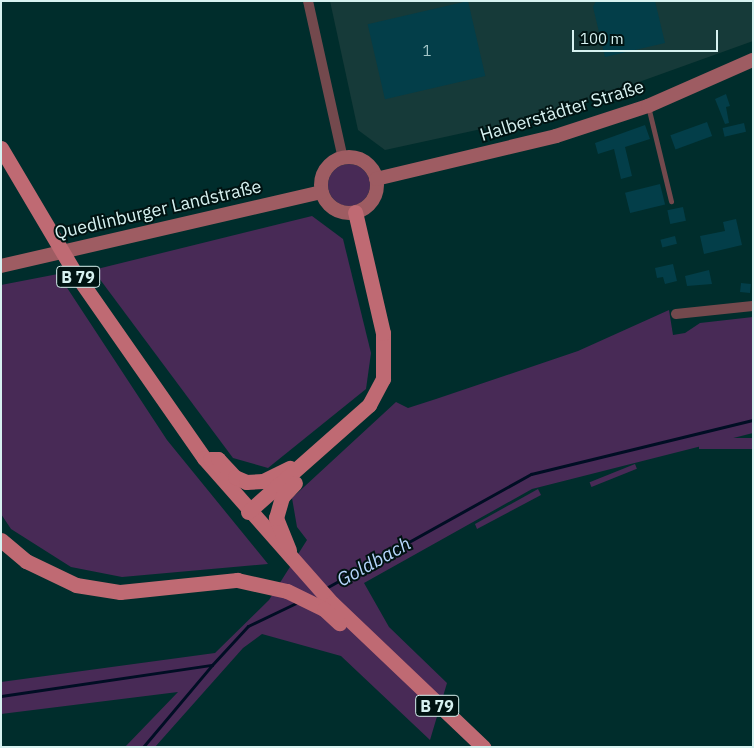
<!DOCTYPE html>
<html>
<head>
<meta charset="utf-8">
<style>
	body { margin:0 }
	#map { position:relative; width:754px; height:748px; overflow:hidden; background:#002d2c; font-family:"IBM Plex Sans",sans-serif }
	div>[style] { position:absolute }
	.built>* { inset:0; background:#163a39 }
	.green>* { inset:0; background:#482a56; transform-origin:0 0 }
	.round { border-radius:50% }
	.stream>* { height:3px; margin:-1.5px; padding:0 1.5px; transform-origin:1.5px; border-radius:1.5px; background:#000e24 }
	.building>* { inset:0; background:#033e49; transform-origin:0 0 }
	.service>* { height:5px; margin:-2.5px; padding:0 2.5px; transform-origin:2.5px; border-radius:2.5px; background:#73494d }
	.minor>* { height:10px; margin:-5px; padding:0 5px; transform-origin:5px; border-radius:5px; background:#73494d }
	.secondary>* { height:14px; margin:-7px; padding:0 7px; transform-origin:7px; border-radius:7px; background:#9e5c62 }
	.secondary>.ring { margin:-7px; padding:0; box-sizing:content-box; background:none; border:14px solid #9e5c62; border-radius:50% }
	.primary>* { height:15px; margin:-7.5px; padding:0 7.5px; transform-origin:7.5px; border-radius:7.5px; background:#bf6a73 }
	span { translate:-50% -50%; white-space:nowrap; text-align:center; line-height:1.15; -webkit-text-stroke:4px #001312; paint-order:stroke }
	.number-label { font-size:15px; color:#a2c5c7 }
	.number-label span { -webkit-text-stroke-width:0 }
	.shield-label span { padding:1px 4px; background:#001312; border:1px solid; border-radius:4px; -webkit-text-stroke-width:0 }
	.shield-label { font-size:16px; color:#d7f2f1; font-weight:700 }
	.street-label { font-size:18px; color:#d7f2f1 }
	.water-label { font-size:19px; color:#b6d5fc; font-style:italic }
	.frame { position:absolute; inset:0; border:2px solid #d7f2f1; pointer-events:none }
	.scale { position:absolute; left:572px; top:30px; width:146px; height:22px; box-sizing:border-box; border:2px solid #d7f2f1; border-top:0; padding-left:6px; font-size:15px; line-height:18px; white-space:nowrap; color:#d7f2f1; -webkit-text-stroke:4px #001312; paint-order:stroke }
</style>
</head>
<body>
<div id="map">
	<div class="built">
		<div style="clip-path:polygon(330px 1px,753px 1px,753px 41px,550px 114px,385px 150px,358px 130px)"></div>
	</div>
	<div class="green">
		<div class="round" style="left:328px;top:164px;width:42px;height:42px"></div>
		<div style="clip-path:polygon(312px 216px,343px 239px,371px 353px,366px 389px,268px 468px,233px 458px,93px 270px)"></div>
		<div style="clip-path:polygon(58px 274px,167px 440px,268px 564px,122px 577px,71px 567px,11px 529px,1px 514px,1px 285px)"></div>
		<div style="clip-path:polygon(669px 310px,673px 335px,685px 333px,700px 323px,753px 317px,753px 433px,532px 489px,364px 583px,389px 627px,447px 683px,430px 740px,341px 656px,262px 634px,243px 648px,155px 747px,125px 747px,178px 692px,1px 714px,1px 682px,215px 653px,269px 600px,307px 540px,297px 527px,292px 498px,396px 402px,408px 408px,436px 399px,578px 351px)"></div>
		<div style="left:753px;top:438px;width:11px;height:54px;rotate:90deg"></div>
		<div style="left:635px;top:464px;width:5px;height:49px;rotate:68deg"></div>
		<div style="clip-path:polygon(538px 489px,541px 495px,477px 529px,475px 524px)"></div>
	</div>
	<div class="stream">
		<div style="left:326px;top:588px;width:235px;rotate:-29.1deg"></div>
		<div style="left:531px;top:474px;width:228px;rotate:-13.7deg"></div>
		<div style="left:1px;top:696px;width:213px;rotate:-8.4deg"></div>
		<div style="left:212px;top:665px;width:53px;rotate:-47.3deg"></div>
		<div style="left:248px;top:626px;width:55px;rotate:-25.6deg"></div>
		<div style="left:143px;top:747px;width:107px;rotate:-49.9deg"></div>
	</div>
	<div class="building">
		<div style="left:468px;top:1px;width:77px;height:103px;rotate:77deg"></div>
		<div style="clip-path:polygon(596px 1px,655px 1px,665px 43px,605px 57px,593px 7px)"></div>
		<div style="clip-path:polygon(726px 94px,730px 106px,726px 107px,729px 123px,725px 124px,715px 99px)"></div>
		<div style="left:707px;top:122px;width:15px;height:39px;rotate:70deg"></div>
		<div style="left:744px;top:123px;width:9px;height:22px;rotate:77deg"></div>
		<div style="clip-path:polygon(645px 125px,650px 139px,625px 147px,632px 176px,621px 179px,614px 149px,598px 154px,595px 143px)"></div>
		<div style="left:660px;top:184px;width:21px;height:36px;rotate:76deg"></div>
		<div style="left:683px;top:207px;width:14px;height:16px;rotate:78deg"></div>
		<div style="clip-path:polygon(736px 219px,742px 245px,704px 254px,700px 236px,725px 231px,723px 222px)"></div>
		<div style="left:675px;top:236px;width:8px;height:15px;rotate:76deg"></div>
		<div style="clip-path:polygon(673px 264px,677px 281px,665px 284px,663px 277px,657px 278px,655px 268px)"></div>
		<div style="clip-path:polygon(709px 270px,712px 284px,687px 286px,685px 276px)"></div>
		<div style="left:741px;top:283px;width:10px;height:9px;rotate:6deg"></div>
	</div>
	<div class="service">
		<div style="left:648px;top:106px;width:98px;rotate:76.4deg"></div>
	</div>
	<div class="minor">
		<div style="left:308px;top:1px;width:162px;rotate:77.5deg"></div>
		<div style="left:676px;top:314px;width:77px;rotate:-5.9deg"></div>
	</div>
	<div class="secondary">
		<div class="ring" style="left:321px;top:157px;width:42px;height:42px"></div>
		<div style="left:376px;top:179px;width:185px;rotate:-13.4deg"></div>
		<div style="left:556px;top:136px;width:97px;rotate:-18.1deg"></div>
		<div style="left:648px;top:106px;width:115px;rotate:-23.7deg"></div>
		<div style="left:1px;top:266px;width:329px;rotate:-13deg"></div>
	</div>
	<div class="primary">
		<div style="left:1px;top:148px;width:145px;rotate:59.4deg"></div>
		<div style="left:75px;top:273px;width:226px;rotate:55.1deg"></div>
		<div style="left:204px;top:458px;width:193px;rotate:48.6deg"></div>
		<div style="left:332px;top:603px;width:209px;rotate:43.6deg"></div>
		<div style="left:210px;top:459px;width:8px"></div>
		<div style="left:218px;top:459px;width:25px;rotate:47deg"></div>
		<div style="left:235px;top:477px;width:12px;rotate:24deg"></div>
		<div style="left:246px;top:482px;width:17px;rotate:-3deg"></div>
		<div style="left:263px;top:481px;width:30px;rotate:-26deg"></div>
		<div style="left:248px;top:512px;width:162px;rotate:-41.5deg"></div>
		<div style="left:369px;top:405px;width:30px;rotate:-62deg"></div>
		<div style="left:383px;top:379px;width:46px;rotate:-90deg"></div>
		<div style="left:383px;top:333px;width:124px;rotate:-103deg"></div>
		<div style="left:1px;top:540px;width:33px;rotate:40deg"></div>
		<div style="left:26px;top:561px;width:55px;rotate:25.6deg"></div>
		<div style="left:76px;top:585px;width:45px;rotate:9deg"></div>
		<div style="left:120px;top:592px;width:118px;rotate:-5.9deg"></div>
		<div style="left:237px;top:580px;width:51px;rotate:12.4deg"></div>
		<div style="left:287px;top:591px;width:41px;rotate:25.9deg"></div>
		<div style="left:324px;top:609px;width:21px;rotate:43deg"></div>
		<div style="left:289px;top:550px;width:35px;rotate:-112deg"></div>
		<div style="left:276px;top:518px;width:22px;rotate:-74deg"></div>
		<div style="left:282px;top:497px;width:19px;rotate:-47deg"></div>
	</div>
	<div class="number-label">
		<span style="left:427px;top:51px">1</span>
	</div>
	<div class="shield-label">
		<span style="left:78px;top:277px">B 79</span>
		<span style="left:437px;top:706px">B 79</span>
	</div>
	<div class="street-label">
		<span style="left:562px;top:111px;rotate:-17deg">Halberstädter Straße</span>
		<span style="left:158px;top:210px;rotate:-13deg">Quedlinburger Landstraße</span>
	</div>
	<div class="water-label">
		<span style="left:374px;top:562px;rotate:-29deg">Goldbach</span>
	</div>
	<div class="frame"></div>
	<div class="scale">100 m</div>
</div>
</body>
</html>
